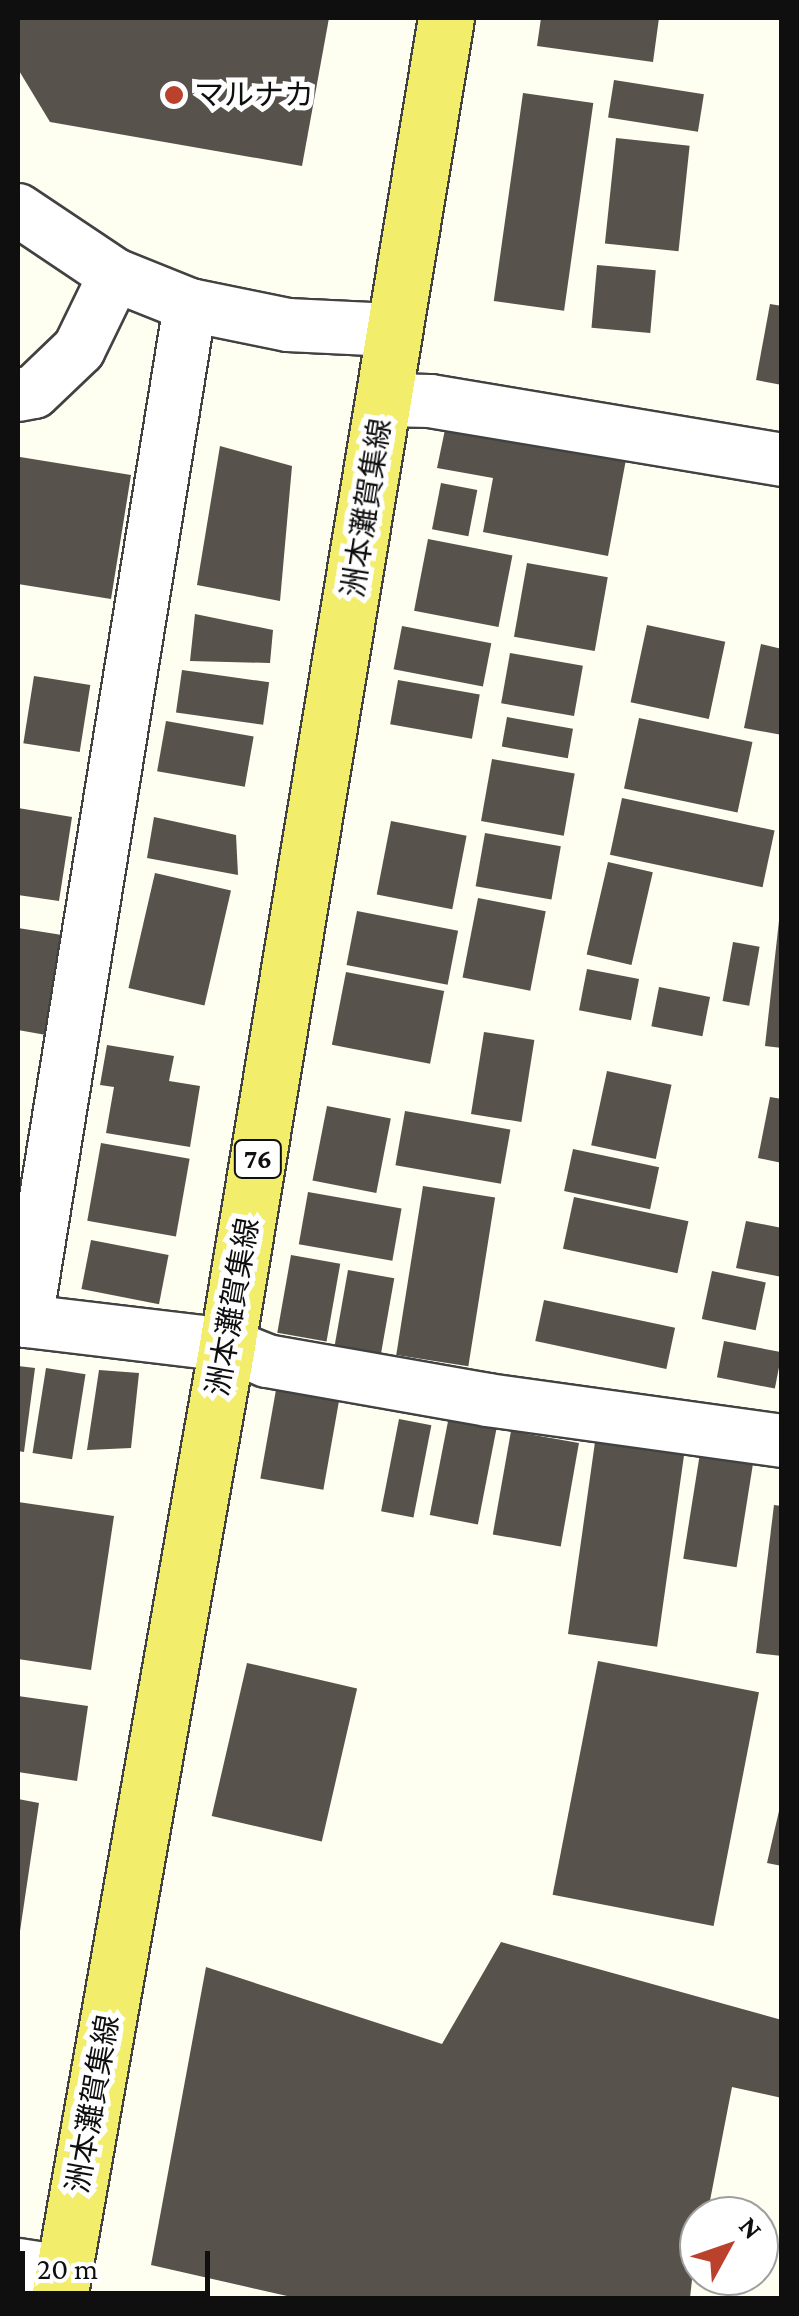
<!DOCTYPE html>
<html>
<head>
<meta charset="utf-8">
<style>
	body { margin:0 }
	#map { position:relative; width:799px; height:2316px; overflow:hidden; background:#fefef1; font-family:"Crimson Pro","Noto Sans JP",serif }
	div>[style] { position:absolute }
	.building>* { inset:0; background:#57524b; transform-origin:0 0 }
	.roads { filter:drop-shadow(2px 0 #424242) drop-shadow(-2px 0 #424242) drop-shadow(0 2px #424242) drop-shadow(0 -2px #424242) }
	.street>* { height:52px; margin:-26px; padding:0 26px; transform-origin:26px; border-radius:26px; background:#fff }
	.primary>* { height:55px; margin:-27.5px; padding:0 27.5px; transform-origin:27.5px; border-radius:27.5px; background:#f3ed6c }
	.dots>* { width:28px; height:28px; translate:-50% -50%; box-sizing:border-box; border:5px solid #fff; border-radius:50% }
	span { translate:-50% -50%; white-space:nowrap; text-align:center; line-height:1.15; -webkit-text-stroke:10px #fff; paint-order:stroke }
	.shield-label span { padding:2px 8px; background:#fff; border:2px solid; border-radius:8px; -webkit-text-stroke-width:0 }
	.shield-label { font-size:28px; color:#0f0f0f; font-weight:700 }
	.poi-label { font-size:30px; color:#0f0f0f }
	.left { translate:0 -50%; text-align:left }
	.street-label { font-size:30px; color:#0f0f0f }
	.frame { position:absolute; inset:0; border:20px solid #0f0f0f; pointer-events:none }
	.north { position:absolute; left:679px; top:2196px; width:100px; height:100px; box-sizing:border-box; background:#fff; border:2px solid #9f9f9f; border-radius:50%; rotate:50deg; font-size:28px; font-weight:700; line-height:40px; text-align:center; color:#0f0f0f }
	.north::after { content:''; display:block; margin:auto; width:35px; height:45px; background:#ba412b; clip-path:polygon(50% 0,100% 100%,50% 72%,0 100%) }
	.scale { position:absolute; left:20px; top:2251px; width:190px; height:45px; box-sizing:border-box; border:5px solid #0f0f0f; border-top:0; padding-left:12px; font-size:30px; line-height:35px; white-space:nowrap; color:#0f0f0f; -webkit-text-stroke:8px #fff; paint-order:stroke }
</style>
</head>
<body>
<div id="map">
	<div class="building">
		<div style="clip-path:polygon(18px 18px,329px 18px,302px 166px,50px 122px,18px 69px)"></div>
		<div style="clip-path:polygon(541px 18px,659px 18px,653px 62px,537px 46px)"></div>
		<div style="left:614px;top:80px;width:91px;height:38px;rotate:9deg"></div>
		<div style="left:523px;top:93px;width:71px;height:210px;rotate:8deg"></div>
		<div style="left:616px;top:138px;width:74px;height:106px;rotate:6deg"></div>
		<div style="left:597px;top:265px;width:59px;height:63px;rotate:5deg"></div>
		<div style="clip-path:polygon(770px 304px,782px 306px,782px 385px,756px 380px)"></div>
		<div style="clip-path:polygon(447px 420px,627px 454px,608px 556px,483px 532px,493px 478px,437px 468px)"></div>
		<div style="clip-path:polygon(220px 446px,292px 466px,280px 601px,197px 585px)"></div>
		<div style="clip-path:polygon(20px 457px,131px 475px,111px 599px,18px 584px)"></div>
		<div style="left:441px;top:483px;width:37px;height:47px;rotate:11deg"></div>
		<div style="left:428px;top:539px;width:86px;height:73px;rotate:11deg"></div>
		<div style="left:527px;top:563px;width:82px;height:75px;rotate:10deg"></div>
		<div style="clip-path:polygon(195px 614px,273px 630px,270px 663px,190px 661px)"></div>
		<div style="left:647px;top:625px;width:80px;height:79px;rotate:12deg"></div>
		<div style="left:402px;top:626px;width:91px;height:44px;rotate:11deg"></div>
		<div style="clip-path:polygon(761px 644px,782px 649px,782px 735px,744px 728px)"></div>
		<div style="left:510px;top:653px;width:74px;height:51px;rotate:10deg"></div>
		<div style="left:182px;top:670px;width:88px;height:43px;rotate:8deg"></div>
		<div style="left:34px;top:676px;width:57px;height:68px;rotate:9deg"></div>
		<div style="left:398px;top:680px;width:83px;height:45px;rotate:10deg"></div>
		<div style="left:507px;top:717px;width:67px;height:30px;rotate:10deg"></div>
		<div style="left:639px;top:718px;width:116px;height:72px;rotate:12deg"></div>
		<div style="left:166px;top:721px;width:89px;height:51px;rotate:10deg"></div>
		<div style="left:492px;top:759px;width:84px;height:63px;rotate:10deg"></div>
		<div style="left:622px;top:798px;width:156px;height:58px;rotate:12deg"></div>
		<div style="clip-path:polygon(18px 808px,72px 817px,59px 901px,18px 895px)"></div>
		<div style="clip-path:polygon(154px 817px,236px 835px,238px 875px,147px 858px)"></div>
		<div style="left:391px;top:821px;width:77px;height:75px;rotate:11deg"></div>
		<div style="left:485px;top:833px;width:77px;height:54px;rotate:10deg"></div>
		<div style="left:608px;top:862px;width:46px;height:95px;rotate:13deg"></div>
		<div style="left:155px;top:873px;width:78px;height:118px;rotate:13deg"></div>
		<div style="left:478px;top:898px;width:69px;height:81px;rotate:11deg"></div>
		<div style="left:357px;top:911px;width:103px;height:55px;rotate:11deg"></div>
		<div style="clip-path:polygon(779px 921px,782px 921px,782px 1048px,765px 1046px)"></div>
		<div style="clip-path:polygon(18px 928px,62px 935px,46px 1035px,18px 1030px)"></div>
		<div style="left:733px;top:942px;width:27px;height:60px;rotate:10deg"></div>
		<div style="left:587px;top:969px;width:53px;height:42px;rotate:11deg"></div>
		<div style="left:346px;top:972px;width:100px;height:74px;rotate:11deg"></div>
		<div style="left:659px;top:987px;width:52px;height:40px;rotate:11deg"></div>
		<div style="left:484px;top:1032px;width:51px;height:83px;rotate:9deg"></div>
		<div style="clip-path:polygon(107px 1045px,174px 1056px,169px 1081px,200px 1086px,190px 1147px,106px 1133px,114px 1087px,100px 1085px)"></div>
		<div style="left:607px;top:1071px;width:66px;height:76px;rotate:12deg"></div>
		<div style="clip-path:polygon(770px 1097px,782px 1099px,782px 1163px,758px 1158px)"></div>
		<div style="left:327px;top:1106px;width:65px;height:76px;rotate:11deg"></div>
		<div style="left:405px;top:1111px;width:107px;height:55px;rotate:10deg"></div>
		<div style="left:101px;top:1143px;width:90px;height:79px;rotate:10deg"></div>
		<div style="left:573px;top:1149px;width:88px;height:43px;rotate:12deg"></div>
		<div style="left:423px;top:1186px;width:73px;height:171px;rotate:9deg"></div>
		<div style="left:308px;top:1192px;width:95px;height:53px;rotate:10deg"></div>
		<div style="left:574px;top:1197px;width:117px;height:53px;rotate:12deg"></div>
		<div style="clip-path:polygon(746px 1221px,782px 1228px,782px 1277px,736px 1268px)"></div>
		<div style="left:91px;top:1240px;width:79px;height:50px;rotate:11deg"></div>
		<div style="left:291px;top:1255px;width:50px;height:79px;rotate:10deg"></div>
		<div style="left:348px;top:1270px;width:47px;height:81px;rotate:10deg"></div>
		<div style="left:712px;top:1271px;width:55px;height:49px;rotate:12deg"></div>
		<div style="left:544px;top:1300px;width:134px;height:42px;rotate:12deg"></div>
		<div style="left:724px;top:1341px;width:59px;height:37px;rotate:11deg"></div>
		<div style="clip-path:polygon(18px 1366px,35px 1368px,24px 1452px,18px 1451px)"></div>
		<div style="left:46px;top:1368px;width:40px;height:86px;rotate:9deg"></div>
		<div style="clip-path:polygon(99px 1370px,139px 1373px,131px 1448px,87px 1450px)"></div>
		<div style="left:277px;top:1384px;width:64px;height:96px;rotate:10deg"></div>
		<div style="left:450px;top:1411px;width:49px;height:106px;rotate:11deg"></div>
		<div style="left:399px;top:1419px;width:33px;height:94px;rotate:11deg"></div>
		<div style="left:511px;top:1431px;width:69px;height:105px;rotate:10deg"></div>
		<div style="left:595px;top:1442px;width:90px;height:194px;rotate:8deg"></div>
		<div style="left:700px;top:1453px;width:54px;height:107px;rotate:9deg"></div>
		<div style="clip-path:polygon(18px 1502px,114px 1516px,91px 1670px,18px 1659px)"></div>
		<div style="clip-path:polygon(774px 1505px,782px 1506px,782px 1656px,756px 1653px)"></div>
		<div style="left:598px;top:1661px;width:164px;height:238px;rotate:11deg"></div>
		<div style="left:247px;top:1663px;width:113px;height:157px;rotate:13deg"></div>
		<div style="clip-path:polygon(18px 1696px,88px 1706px,77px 1781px,18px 1772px)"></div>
		<div style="clip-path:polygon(782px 1798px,782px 1866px,767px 1863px)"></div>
		<div style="clip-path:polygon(18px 1799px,39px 1803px,20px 1931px,18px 1931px)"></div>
		<div style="clip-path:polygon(501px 1942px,782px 2020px,782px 2098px,732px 2087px,707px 2216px,699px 2216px,690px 2298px,296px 2298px,151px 2265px,206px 1967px,442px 2044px)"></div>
	</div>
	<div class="roads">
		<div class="street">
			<div style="left:18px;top:210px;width:117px;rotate:33.8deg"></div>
			<div style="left:115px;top:275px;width:81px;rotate:21.8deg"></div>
			<div style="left:190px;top:305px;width:100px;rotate:11.5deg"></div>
			<div style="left:288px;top:325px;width:104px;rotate:2.8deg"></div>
			<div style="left:18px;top:395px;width:16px;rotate:-11deg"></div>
			<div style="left:34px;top:392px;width:62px;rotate:-43.7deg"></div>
			<div style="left:79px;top:349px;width:82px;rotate:-64.1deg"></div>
			<div style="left:385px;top:400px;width:45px;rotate:1.3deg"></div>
			<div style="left:430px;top:401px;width:357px;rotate:9.5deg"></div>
			<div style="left:18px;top:1320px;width:210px;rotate:6.8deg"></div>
			<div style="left:227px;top:1345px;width:43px;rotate:21.8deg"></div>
			<div style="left:267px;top:1361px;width:224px;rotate:10deg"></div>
			<div style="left:488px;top:1400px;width:297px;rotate:7.9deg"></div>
			<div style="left:26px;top:1321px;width:1029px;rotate:-80.83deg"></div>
			<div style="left:18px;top:2265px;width:46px;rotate:8.8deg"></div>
		</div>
		<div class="primary">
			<div style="left:59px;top:2298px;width:968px;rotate:-80deg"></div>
			<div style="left:227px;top:1345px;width:1345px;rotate:-80.63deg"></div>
		</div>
	</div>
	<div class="dots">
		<div style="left:174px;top:95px;background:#ba412b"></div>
	</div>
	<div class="shield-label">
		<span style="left:258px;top:1159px">76</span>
	</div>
	<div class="poi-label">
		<span class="left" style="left:194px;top:95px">マルナカ</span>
	</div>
	<div class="street-label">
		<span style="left:367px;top:508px;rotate:-81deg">洲本灘賀集線</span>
		<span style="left:233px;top:1307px;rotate:-80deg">洲本灘賀集線</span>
		<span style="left:93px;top:2104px;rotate:-80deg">洲本灘賀集線</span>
	</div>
	<div class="frame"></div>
	<div class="north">N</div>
	<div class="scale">20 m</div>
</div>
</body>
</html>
